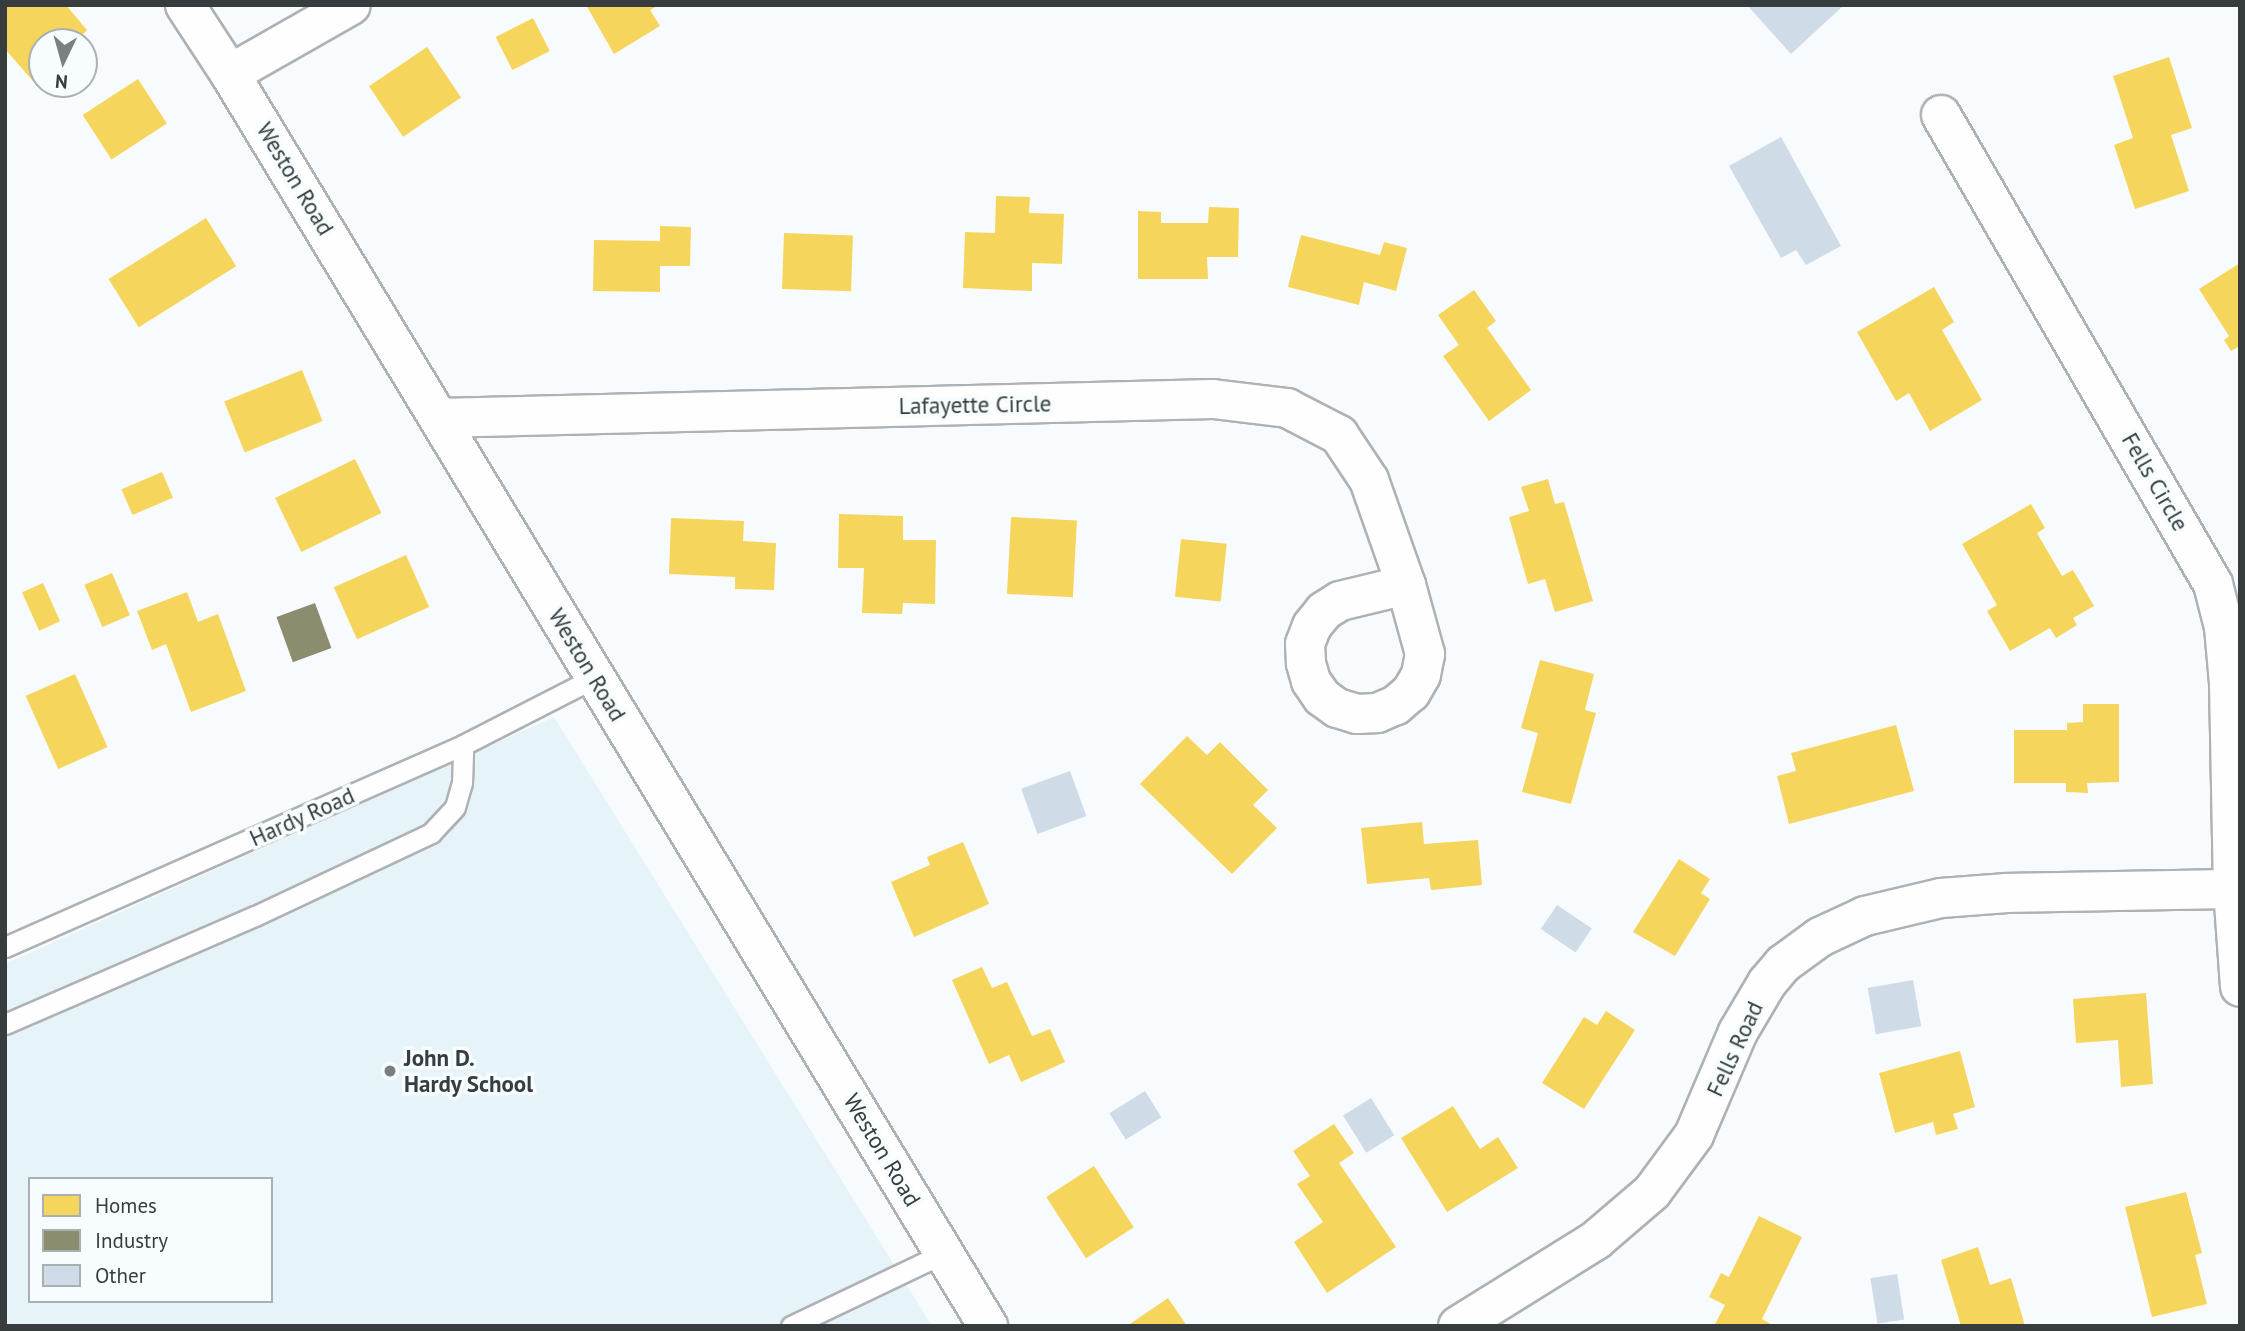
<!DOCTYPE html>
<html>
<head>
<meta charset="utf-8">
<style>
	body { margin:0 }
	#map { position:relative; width:2245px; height:1331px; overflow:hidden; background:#f8fbfd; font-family:"PT Sans",sans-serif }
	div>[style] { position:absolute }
	.built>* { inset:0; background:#e6f3f8 }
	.homes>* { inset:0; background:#f6d55c; transform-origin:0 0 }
	.industry>* { inset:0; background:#8c8c6e; transform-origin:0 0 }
	.building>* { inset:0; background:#cfdbe6; transform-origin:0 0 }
	.roads { filter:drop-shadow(2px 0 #afb2b4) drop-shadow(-2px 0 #afb2b4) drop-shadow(0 2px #afb2b4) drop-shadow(0 -2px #afb2b4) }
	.lane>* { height:19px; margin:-9.5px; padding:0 9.5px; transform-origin:9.5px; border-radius:9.5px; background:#fefeff }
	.street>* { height:38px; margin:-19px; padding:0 19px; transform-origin:19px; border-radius:19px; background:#fefeff }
	.secondary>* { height:38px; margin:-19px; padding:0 19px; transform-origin:19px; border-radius:19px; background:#fefeff }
	.dots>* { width:19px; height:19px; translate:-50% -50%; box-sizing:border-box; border:4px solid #f7fcfe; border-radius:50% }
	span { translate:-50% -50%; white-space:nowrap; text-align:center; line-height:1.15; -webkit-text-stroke:7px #f7fcfe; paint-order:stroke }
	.street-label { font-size:23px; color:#373c3e }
	.poi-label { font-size:23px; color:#373c3e; font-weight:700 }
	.left { translate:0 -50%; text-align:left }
	.frame { position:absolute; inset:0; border:7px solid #373c3e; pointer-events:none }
	.legend { position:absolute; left:28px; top:1177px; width:245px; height:126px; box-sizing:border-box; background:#f7fcfe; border:2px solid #aaafb1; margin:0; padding:9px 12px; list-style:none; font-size:21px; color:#373c3e }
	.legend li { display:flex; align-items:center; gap:14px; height:35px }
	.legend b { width:35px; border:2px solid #aaafb1 }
	.north { position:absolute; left:28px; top:28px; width:70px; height:70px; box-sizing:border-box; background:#f7fcfe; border:2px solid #aaafb1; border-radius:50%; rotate:185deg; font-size:19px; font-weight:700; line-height:28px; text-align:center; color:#373c3e }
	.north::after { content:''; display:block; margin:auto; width:24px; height:32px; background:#7b7f81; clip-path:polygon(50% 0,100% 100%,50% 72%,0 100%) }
</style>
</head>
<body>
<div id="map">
	<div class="built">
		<div style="clip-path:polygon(evenodd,554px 717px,932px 1326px,5px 1326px,5px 964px,554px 717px,30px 1179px,271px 1179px,271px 1301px,30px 1301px,30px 1179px)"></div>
	</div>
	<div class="homes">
		<div style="clip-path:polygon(5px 5px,66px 5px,87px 30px,76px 42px,42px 42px,42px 85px,39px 88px,5px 49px)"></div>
		<div style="clip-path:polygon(586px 5px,659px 5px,650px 10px,660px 26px,614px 54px)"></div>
		<div style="left:533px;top:18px;width:37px;height:42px;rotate:63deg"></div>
		<div style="left:427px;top:47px;width:61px;height:70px;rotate:56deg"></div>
		<div style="clip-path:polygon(2169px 57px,2192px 128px,2171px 135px,2189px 191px,2135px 209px,2114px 145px,2133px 138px,2113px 76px)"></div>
		<div style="left:138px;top:79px;width:53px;height:66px;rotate:57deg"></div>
		<div style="clip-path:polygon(996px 196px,1030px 197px,1029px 213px,1064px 214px,1062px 264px,1032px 263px,1032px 291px,963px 288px,965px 232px,995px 233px)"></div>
		<div style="clip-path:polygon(1209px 207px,1239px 208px,1238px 257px,1207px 257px,1208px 279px,1138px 279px,1138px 211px,1161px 212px,1161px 223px,1208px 223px)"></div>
		<div style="left:206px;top:218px;width:57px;height:115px;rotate:58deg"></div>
		<div style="clip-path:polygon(660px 226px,691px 227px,690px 266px,660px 266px,660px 292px,593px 291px,594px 240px,660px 241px)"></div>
		<div style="left:784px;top:233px;width:69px;height:56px;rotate:2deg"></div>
		<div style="clip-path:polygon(1301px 235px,1380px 255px,1384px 242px,1407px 248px,1396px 291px,1364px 282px,1359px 305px,1288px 287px)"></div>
		<div style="clip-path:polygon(2240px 263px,2240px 346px,2231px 351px,2224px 340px,2229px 336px,2199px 289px)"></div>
		<div style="clip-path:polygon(1934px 287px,1954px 322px,1942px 330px,1982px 400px,1930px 431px,1909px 393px,1896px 401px,1857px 332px)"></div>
		<div style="clip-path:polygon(1474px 290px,1496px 321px,1487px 328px,1531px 390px,1489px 421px,1443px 356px,1459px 345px,1438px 315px)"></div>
		<div style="left:302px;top:370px;width:55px;height:84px;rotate:68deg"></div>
		<div style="left:355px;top:459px;width:60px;height:89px;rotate:64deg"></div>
		<div style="left:162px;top:472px;width:28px;height:44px;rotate:67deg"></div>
		<div style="clip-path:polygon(1548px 479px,1555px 504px,1564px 502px,1593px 601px,1555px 612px,1545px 579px,1528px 584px,1509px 517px,1529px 511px,1521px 487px)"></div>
		<div style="clip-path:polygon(2031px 504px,2045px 528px,2037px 533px,2062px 576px,2073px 570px,2094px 606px,2073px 618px,2077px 625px,2056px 638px,2050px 628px,2010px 651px,1987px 611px,1997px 605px,1962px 544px)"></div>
		<div style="clip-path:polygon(839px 514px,903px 516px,903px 540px,936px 540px,935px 604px,903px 603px,902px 614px,862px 613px,864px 568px,838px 568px)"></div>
		<div style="left:1011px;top:517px;width:66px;height:77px;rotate:3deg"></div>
		<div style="clip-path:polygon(671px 518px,744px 521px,743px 541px,776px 543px,774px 590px,735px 589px,735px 577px,669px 574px)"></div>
		<div style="left:1181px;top:539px;width:46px;height:58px;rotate:6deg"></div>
		<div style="left:406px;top:555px;width:57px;height:79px;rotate:66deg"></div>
		<div style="left:112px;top:573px;width:46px;height:30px;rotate:67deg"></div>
		<div style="left:43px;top:583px;width:42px;height:23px;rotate:66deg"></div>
		<div style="clip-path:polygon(187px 592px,198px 622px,218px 614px,246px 691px,191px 712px,166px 644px,152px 650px,137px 611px)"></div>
		<div style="clip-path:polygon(1540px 660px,1594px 674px,1585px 710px,1596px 713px,1571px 804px,1522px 792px,1538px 733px,1521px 728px)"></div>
		<div style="left:75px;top:674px;width:80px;height:54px;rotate:66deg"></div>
		<div style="clip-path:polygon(2083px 704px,2119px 704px,2119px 782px,2087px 783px,2088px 793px,2066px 792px,2066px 783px,2014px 783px,2014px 730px,2067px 730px,2067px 723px,2083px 722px)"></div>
		<div style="clip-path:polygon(1896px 725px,1914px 791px,1789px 824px,1777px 776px,1796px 771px,1791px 753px)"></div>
		<div style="clip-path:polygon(1187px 736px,1207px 755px,1220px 742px,1268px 790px,1253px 805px,1277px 828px,1232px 874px,1140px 784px)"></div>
		<div style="clip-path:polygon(1422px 822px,1424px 844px,1478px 840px,1482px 885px,1431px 890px,1429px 878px,1367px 884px,1361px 828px)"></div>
		<div style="clip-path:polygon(963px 842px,989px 904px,914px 937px,891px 882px,930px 865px,927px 857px)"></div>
		<div style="clip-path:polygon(1679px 859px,1710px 879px,1701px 893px,1710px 899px,1675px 956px,1633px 932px)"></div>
		<div style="clip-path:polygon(982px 967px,992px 988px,1007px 982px,1032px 1036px,1050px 1029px,1065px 1062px,1021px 1082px,1009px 1055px,989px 1064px,952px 980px)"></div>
		<div style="clip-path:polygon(2146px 993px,2153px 1084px,2121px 1087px,2118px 1040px,2076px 1043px,2073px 999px)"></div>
		<div style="clip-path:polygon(1606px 1011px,1635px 1030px,1584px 1109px,1542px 1083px,1584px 1017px,1597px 1025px)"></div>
		<div style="clip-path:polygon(1960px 1051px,1975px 1107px,1953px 1114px,1958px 1129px,1936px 1135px,1933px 1122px,1895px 1133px,1879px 1073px)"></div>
		<div style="clip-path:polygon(1453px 1106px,1480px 1149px,1498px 1137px,1518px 1168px,1447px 1212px,1401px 1138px)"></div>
		<div style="clip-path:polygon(1334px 1124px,1354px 1153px,1339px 1163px,1396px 1247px,1327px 1293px,1294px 1242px,1323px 1222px,1297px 1184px,1310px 1176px,1293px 1151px)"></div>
		<div style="left:1094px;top:1166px;width:73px;height:57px;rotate:57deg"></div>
		<div style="clip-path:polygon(2186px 1192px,2202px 1253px,2195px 1255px,2207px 1304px,2152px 1317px,2125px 1207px)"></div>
		<div style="clip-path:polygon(1759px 1216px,1802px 1237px,1762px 1319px,1774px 1326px,1714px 1326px,1725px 1305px,1709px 1297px,1721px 1273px,1729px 1277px)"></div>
		<div style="clip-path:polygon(1978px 1247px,1990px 1285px,2011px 1278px,2025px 1326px,1961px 1326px,1941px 1260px)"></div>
		<div style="clip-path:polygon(1168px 1298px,1187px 1326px,1127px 1326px)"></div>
	</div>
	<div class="industry">
		<div style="left:315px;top:603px;width:48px;height:41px;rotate:70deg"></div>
	</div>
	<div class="building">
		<div style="clip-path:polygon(1747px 5px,1844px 5px,1791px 54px)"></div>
		<div style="clip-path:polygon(1781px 137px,1841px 246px,1806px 265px,1796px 250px,1781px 258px,1729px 166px)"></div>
		<div style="left:1070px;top:771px;width:48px;height:52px;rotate:70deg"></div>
		<div style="left:1557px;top:905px;width:42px;height:29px;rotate:34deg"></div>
		<div style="left:1913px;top:980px;width:47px;height:46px;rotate:80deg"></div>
		<div style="left:1145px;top:1091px;width:31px;height:42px;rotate:58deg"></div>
		<div style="left:1371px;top:1098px;width:44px;height:33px;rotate:58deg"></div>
		<div style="left:1897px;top:1274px;width:46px;height:27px;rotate:81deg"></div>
	</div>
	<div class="roads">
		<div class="lane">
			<div style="left:5px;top:947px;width:501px;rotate:-23.8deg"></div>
			<div style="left:463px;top:745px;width:147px;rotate:-27.1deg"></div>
			<div style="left:5px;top:1024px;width:272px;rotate:-23.4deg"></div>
			<div style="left:255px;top:916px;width:195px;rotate:-25.2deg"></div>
			<div style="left:431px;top:833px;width:35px;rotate:-47deg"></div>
			<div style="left:455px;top:807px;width:25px;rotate:-74deg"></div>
			<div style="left:462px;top:783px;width:38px;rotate:-88deg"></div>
			<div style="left:791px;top:1326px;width:170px;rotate:-25.5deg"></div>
		</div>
		<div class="street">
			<div style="left:230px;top:74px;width:139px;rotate:-29.7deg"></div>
			<div style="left:1941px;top:115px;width:542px;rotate:59.89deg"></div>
			<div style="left:2213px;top:584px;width:44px;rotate:75.7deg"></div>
			<div style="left:2224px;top:627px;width:56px;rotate:84.9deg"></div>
			<div style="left:2229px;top:683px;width:206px;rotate:88.9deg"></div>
			<div style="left:2233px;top:889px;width:98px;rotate:85.9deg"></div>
			<div style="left:439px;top:418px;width:774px;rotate:-1.41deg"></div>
			<div style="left:1213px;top:399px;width:75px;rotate:6.9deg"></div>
			<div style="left:1287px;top:408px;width:59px;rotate:27.4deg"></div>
			<div style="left:1339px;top:435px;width:54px;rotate:56.3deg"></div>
			<div style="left:1369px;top:480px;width:111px;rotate:70.6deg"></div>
			<div style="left:1406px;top:585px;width:72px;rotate:74.6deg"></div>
			<div style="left:1425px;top:654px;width:21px;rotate:101deg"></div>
			<div style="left:1421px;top:675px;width:20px;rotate:120deg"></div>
			<div style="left:1411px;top:692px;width:20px;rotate:139deg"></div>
			<div style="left:1396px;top:705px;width:21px;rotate:157deg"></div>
			<div style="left:1377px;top:713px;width:20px;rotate:177deg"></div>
			<div style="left:1357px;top:714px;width:21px;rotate:-163deg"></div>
			<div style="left:1337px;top:708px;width:19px;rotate:-144deg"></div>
			<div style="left:1322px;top:697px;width:19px;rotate:-125deg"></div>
			<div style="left:1311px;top:681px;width:19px;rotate:-106deg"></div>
			<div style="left:1306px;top:663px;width:19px;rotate:-93deg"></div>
			<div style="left:1305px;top:644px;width:19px;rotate:-69deg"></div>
			<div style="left:1312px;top:626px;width:19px;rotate:-51deg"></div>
			<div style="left:1324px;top:611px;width:19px;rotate:-32deg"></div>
			<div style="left:1340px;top:601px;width:68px;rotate:-13.6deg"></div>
			<div style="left:1458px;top:1326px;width:163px;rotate:-31.9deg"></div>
			<div style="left:1596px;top:1240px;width:74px;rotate:-40.6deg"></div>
			<div style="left:1652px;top:1192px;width:71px;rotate:-53.6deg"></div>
			<div style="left:1694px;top:1135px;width:112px;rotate:-66.9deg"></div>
			<div style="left:1738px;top:1032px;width:57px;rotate:-59.4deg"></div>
			<div style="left:1767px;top:983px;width:25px;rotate:-50deg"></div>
			<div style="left:1783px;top:964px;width:46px;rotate:-36.1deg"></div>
			<div style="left:1820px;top:937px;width:50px;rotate:-25deg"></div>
			<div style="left:1865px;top:916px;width:78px;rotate:-13.3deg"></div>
			<div style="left:1941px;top:898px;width:66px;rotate:-4.3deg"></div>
			<div style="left:2007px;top:893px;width:233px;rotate:-1deg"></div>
		</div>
		<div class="secondary">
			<div style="left:185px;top:5px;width:82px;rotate:56.9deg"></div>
			<div style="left:230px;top:74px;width:1464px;rotate:58.81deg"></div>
		</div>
	</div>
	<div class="dots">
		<div style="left:390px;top:1071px;background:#7b7f81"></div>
	</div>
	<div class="street-label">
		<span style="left:295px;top:179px;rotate:59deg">Weston Road</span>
		<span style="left:975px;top:405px;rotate:-1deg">Lafayette Circle</span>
		<span style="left:2155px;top:482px;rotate:60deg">Fells Circle</span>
		<span style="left:587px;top:665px;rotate:59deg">Weston Road</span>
		<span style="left:302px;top:817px;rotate:-24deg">Hardy Road</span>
		<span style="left:1735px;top:1049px;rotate:-65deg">Fells Road</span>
		<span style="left:882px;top:1150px;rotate:59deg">Weston Road</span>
	</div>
	<div class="poi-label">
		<span class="left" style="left:404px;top:1071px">John D.<br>Hardy School</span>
	</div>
	<div class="frame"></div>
	<ul class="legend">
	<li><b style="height:19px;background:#f6d55c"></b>Homes</li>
	<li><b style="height:19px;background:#8c8c6e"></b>Industry</li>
	<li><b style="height:19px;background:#cfdbe6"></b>Other</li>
	</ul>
	<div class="north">N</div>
</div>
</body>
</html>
